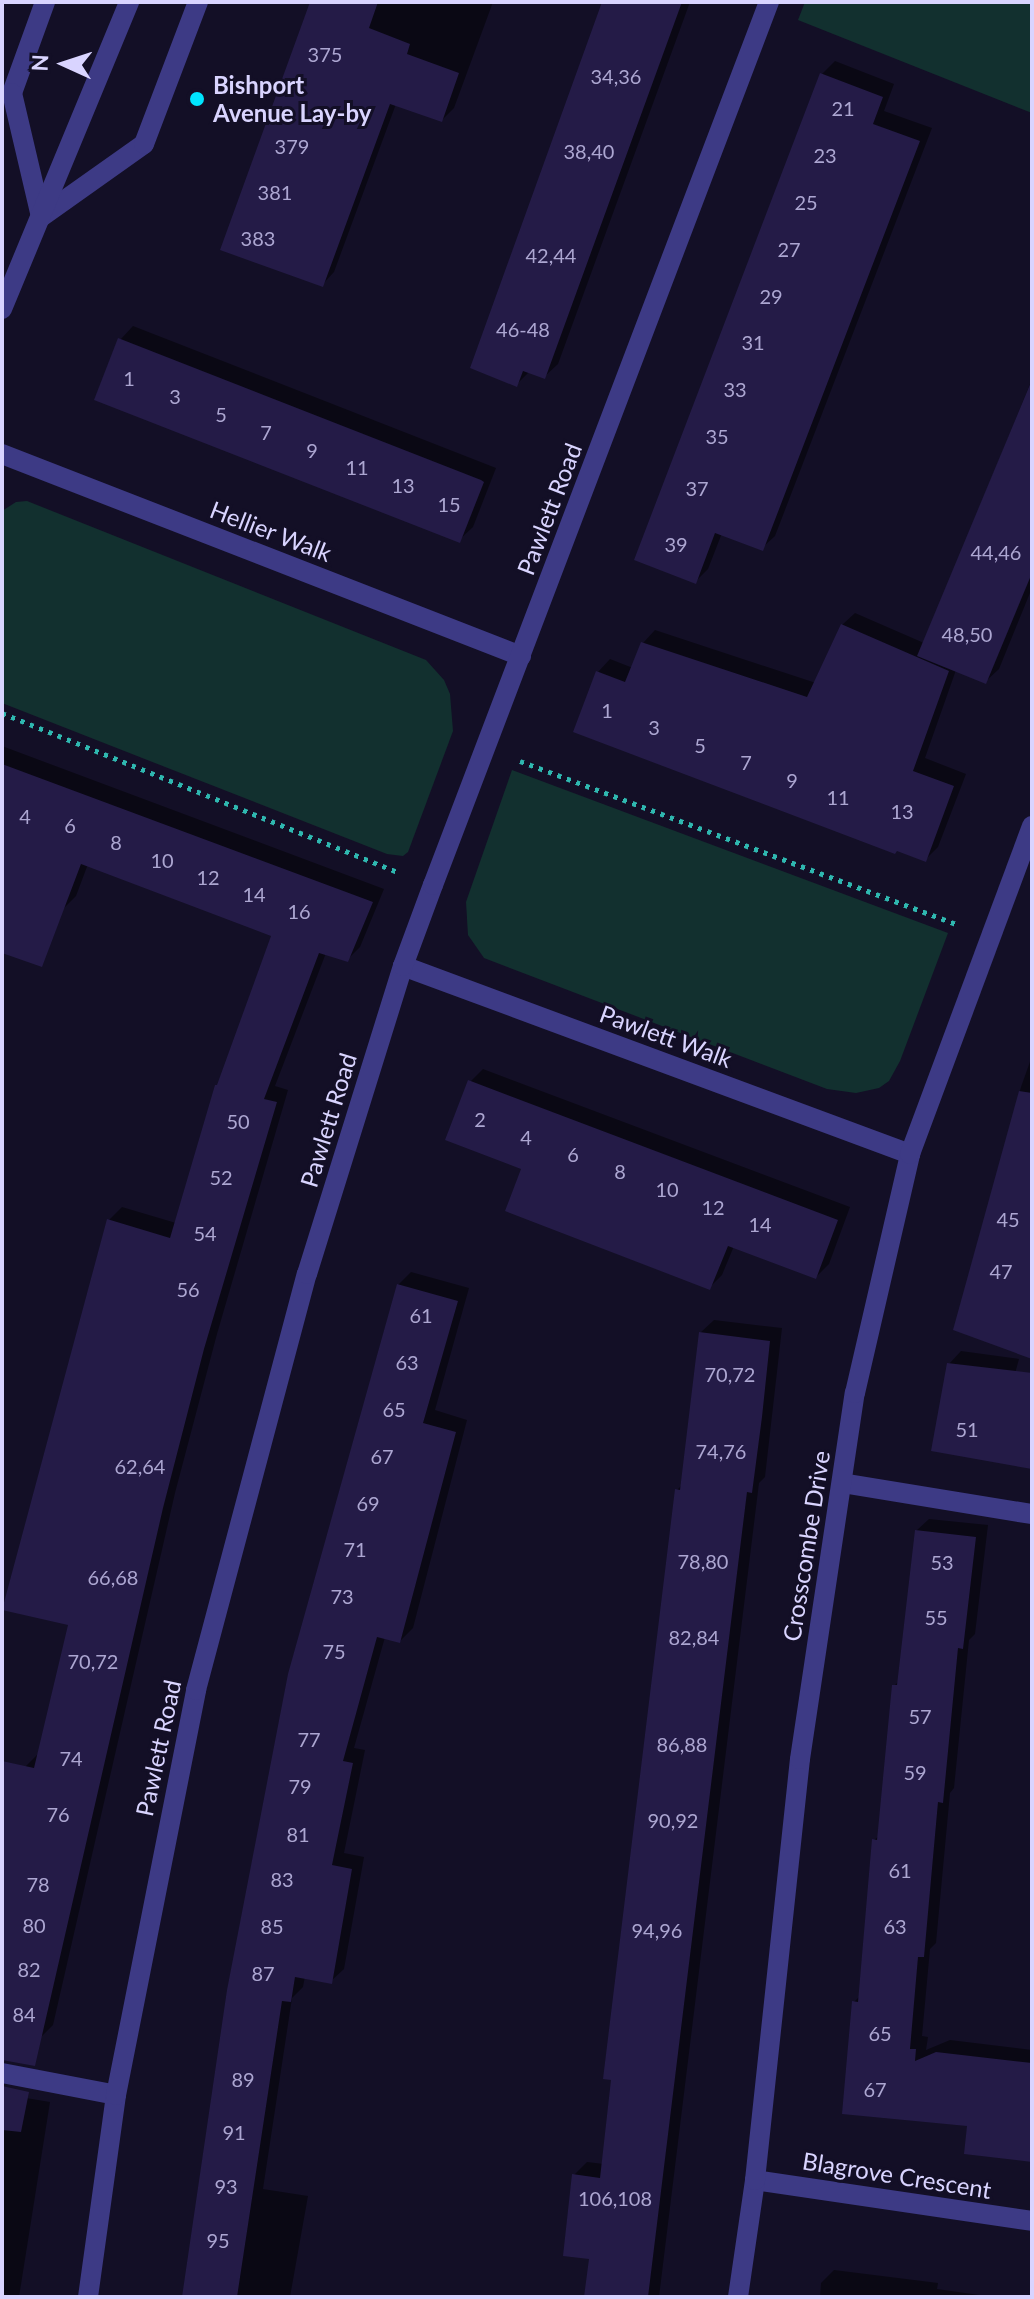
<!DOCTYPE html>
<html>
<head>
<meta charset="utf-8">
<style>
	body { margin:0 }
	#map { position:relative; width:1034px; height:2299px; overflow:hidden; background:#130f26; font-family:Lato,sans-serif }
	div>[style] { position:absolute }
	.green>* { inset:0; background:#12302f }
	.shadow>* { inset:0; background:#0007 }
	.building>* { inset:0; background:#241b47 }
	.path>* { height:5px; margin-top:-2.5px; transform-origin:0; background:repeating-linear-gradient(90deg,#2fb8b0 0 4px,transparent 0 10px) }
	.service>* { height:20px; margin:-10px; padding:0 10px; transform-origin:10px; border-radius:10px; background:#3d3a85 }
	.minor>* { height:20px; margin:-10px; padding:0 10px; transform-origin:10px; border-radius:10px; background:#3d3a85 }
	.dots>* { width:22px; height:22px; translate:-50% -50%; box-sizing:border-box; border:4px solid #130f26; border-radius:50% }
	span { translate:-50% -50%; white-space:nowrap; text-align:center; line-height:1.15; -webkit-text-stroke:6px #130f26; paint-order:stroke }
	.number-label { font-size:20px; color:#aca6d1 }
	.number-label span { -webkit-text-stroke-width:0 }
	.poi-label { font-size:24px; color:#d9d4ff; font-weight:700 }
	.left { translate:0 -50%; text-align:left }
	.street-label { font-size:24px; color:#d9d4ff }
	.frame { position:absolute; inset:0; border:4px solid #d9d4ff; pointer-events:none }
	.north { position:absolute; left:24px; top:24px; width:80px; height:80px; -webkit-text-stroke:6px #130f26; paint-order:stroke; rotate:273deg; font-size:22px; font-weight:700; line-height:32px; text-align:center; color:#d9d4ff }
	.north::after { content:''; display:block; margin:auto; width:28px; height:36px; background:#d9d4ff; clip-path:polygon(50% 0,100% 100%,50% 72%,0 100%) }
</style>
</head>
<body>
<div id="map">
	<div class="green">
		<div style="clip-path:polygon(805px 2px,1032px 2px,1032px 113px,798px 20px)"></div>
		<div style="clip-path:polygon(27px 501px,426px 660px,444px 680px,450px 694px,453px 731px,408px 852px,403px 856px,387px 854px,2px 703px,2px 511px,16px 502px)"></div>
		<div style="clip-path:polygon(512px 770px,948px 933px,900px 1061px,889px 1081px,879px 1088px,856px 1093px,827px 1089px,484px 958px,468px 935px,466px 902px)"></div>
	</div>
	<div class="shadow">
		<div style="clip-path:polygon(313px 2px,493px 2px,454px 108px,442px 120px,396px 104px,334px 272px,322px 285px)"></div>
		<div style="clip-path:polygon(606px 2px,690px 2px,558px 364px,544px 377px,529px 372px,516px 385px)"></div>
		<div style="clip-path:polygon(835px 61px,894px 84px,884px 111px,932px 128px,775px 536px,762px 548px,722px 533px,708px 569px,695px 582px,822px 74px)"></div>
		<div style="clip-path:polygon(133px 326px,496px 468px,473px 527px,459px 540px,120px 340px)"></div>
		<div style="clip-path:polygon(1032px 379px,1032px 588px,999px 669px,985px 682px,956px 670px,925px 758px,966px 774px,938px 847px,926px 859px,598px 672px,610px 659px,633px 668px,643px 643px,655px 630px,816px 683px,842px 625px,855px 613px,924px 643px)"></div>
		<div style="clip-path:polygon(2px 746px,384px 889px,360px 947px,347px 960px,326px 953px,275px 1086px,288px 1090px,217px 1334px,175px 1493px,53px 2025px,40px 2038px,2px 2029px,2px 1878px,25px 1767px,38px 1754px,70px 1624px,109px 1220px,122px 1207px,176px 1223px,221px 1081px,274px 935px,88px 864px,76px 896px,63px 909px,2px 885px)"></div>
		<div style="clip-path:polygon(1032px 1056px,1032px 1315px,955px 1328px,1021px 1087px)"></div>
		<div style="clip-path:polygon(483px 1069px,850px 1207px,829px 1264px,816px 1277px,734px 1246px,722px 1275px,709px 1288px,523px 1167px,470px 1082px)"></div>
		<div style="clip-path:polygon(411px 1272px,469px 1288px,435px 1410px,467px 1420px,413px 1628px,400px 1641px,385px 1637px,354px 1748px,365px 1750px,344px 1853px,364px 1857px,344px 1969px,331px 1981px,305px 1976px,303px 1987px,292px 1998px,263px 2189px,308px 2196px,290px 2297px,184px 2297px,398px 1285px)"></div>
		<div style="clip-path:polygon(714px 1320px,782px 1328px,765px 1477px,759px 1483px,659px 2297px,586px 2297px,591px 2257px,574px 2175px,587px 2162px,604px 2164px,677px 1490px,683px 1484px,700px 1333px)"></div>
		<div style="clip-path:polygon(961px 1351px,1019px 1359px,1013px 1381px,1032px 1385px,1032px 1467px,949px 1364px)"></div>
		<div style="clip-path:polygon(929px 1519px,988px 1525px,975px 1634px,969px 1640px,954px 1788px,950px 1793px,936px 1943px,930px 1949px,922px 2036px,928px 2037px,926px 2050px,950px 2040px,1032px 2050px,1032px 2146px,969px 2124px,854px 2002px,860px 1996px,874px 1840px,879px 1836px,894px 1686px,899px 1681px,916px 1531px)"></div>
		<div style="clip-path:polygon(2px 2094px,50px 2102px,19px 2297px,2px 2297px)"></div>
		<div style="clip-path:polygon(834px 2270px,938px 2283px,937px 2289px,993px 2297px,820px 2297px,821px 2283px)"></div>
	</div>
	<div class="building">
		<div style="clip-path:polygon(310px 2px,378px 2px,369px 28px,410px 44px,407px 54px,459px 73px,442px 122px,390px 104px,323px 287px,220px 250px)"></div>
		<div style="clip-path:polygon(602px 2px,682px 2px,545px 379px,523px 371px,517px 387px,470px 368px)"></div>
		<div style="clip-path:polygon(820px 73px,883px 97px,873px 124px,920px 141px,763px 551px,715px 533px,696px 584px,634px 560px)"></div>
		<div style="clip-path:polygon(118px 338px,481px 480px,484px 482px,460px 543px,94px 400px)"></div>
		<div style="clip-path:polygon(1031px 382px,1032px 573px,986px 684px,917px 656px)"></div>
		<div style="clip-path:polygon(841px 624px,949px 671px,913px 771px,954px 786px,926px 862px,897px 851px,895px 854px,573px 732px,596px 671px,625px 682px,641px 642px,807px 697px)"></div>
		<div style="clip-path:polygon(2px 764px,373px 902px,348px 962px,319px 953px,264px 1099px,277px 1102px,204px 1349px,163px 1508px,35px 2066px,2px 2060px,2px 1761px,34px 1768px,68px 1625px,2px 1610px,107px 1219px,170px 1238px,215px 1085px,217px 1085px,271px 936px,81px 864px,42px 967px,2px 953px)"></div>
		<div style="clip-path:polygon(468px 1080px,838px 1220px,816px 1279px,728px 1246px,710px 1290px,505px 1211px,521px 1169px,445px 1140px)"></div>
		<div style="clip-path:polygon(1019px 1091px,1032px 1093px,1032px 1359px,953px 1330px)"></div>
		<div style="clip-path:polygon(397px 1284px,458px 1301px,423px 1423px,456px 1432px,400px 1643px,377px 1637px,343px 1761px,353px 1763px,332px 1865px,352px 1869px,332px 1984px,295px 1977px,291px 2002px,282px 2001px,237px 2297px,182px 2297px,227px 1990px,288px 1674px)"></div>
		<div style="clip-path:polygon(699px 1332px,770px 1341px,762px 1417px,752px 1493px,747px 1492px,648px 2297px,584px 2297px,589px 2259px,563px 2256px,572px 2174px,600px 2178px,611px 2080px,603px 2079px,675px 1489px,680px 1490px)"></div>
		<div style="clip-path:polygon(947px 1363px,1032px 1373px,1032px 1469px,931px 1451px)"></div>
		<div style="clip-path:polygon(915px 1530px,976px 1537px,963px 1649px,958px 1648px,943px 1803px,938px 1802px,924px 1957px,918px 1957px,910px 2049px,916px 2049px,915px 2061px,936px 2052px,1032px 2063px,1032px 2162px,964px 2154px,967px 2126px,842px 2114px,852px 2001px,858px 2002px,872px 1839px,877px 1840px,892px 1685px,897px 1685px)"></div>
		<div style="clip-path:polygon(2px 2086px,29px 2092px,21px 2132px,2px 2130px)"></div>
	</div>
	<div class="path">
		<div style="left:2px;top:713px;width:427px;rotate:21.9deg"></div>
		<div style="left:520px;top:761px;width:466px;rotate:20.5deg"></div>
	</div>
	<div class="service">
		<div style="left:45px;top:2px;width:97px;rotate:109.9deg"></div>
		<div style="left:12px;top:93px;width:127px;rotate:76.8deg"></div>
		<div style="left:41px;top:217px;width:126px;rotate:-35.3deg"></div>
		<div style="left:144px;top:144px;width:152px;rotate:-69.2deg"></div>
		<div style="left:842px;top:1483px;width:193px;rotate:9.3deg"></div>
	</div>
	<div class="minor">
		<div style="left:2px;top:309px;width:332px;rotate:-67.5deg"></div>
		<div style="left:2px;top:454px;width:557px;rotate:21.27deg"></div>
		<div style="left:403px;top:966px;width:541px;rotate:20.35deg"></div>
		<div style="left:2px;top:2073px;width:116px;rotate:10.9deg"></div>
		<div style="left:755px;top:2180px;width:280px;rotate:8.4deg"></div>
		<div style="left:88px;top:2297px;width:204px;rotate:-82.1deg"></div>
		<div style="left:116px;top:2095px;width:413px;rotate:-78.8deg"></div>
		<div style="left:196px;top:1690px;width:431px;rotate:-75.1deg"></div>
		<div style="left:307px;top:1274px;width:323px;rotate:-72.7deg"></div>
		<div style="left:403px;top:966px;width:86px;rotate:-69.7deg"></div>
		<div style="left:433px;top:885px;width:945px;rotate:-69.17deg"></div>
		<div style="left:738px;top:2297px;width:118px;rotate:-81.7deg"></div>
		<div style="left:755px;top:2180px;width:423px;rotate:-83.9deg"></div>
		<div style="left:800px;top:1759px;width:370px;rotate:-81.5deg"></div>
		<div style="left:855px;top:1393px;width:245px;rotate:-77deg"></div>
		<div style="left:910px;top:1154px;width:350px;rotate:-69.6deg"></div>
	</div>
	<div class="dots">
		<div style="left:197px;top:99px;background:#00e5ff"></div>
	</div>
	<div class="number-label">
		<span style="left:325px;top:54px">375</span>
		<span style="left:616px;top:76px">34,36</span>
		<span style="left:843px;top:108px">21</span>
		<span style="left:292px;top:146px">379</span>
		<span style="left:589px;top:151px">38,40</span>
		<span style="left:825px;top:155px">23</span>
		<span style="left:275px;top:192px">381</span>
		<span style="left:806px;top:202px">25</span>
		<span style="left:258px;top:238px">383</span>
		<span style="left:789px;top:249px">27</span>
		<span style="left:551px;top:255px">42,44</span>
		<span style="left:771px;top:296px">29</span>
		<span style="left:523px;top:329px">46-48</span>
		<span style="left:753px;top:342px">31</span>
		<span style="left:129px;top:378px">1</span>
		<span style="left:735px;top:389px">33</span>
		<span style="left:175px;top:396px">3</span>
		<span style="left:221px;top:414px">5</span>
		<span style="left:266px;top:432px">7</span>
		<span style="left:717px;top:436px">35</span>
		<span style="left:312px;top:450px">9</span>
		<span style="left:357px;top:467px">11</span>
		<span style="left:403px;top:485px">13</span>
		<span style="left:697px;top:488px">37</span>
		<span style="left:449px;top:504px">15</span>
		<span style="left:676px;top:544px">39</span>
		<span style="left:996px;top:552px">44,46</span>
		<span style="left:967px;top:634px">48,50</span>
		<span style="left:607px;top:710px">1</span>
		<span style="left:654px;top:727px">3</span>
		<span style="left:700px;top:745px">5</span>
		<span style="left:746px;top:762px">7</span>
		<span style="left:792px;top:780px">9</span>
		<span style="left:838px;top:797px">11</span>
		<span style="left:902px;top:811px">13</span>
		<span style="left:25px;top:816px">4</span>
		<span style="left:70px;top:825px">6</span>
		<span style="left:116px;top:842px">8</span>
		<span style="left:162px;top:860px">10</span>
		<span style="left:208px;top:877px">12</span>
		<span style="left:254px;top:894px">14</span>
		<span style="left:299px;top:911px">16</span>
		<span style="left:480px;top:1119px">2</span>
		<span style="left:238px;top:1121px">50</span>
		<span style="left:526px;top:1137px">4</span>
		<span style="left:573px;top:1154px">6</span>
		<span style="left:620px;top:1171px">8</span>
		<span style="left:221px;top:1177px">52</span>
		<span style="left:667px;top:1189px">10</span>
		<span style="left:713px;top:1207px">12</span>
		<span style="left:1008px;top:1219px">45</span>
		<span style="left:760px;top:1224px">14</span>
		<span style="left:205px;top:1233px">54</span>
		<span style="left:1001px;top:1271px">47</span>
		<span style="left:188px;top:1289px">56</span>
		<span style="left:421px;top:1315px">61</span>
		<span style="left:407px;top:1362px">63</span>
		<span style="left:730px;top:1374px">70,72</span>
		<span style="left:394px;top:1409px">65</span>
		<span style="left:967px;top:1429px">51</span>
		<span style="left:721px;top:1451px">74,76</span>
		<span style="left:382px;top:1456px">67</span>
		<span style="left:140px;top:1466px">62,64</span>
		<span style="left:368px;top:1503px">69</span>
		<span style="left:355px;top:1549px">71</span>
		<span style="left:703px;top:1561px">78,80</span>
		<span style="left:942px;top:1562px">53</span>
		<span style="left:113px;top:1577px">66,68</span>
		<span style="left:342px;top:1596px">73</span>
		<span style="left:936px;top:1617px">55</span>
		<span style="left:694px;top:1637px">82,84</span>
		<span style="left:334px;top:1651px">75</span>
		<span style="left:93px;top:1661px">70,72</span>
		<span style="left:920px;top:1716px">57</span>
		<span style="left:309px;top:1739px">77</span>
		<span style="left:682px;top:1744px">86,88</span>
		<span style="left:71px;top:1758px">74</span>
		<span style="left:915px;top:1772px">59</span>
		<span style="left:300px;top:1786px">79</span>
		<span style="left:58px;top:1814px">76</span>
		<span style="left:673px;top:1820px">90,92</span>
		<span style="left:298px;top:1834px">81</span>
		<span style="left:900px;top:1870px">61</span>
		<span style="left:282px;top:1879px">83</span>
		<span style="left:38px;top:1884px">78</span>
		<span style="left:34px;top:1925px">80</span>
		<span style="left:272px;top:1926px">85</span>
		<span style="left:895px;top:1926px">63</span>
		<span style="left:657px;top:1930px">94,96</span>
		<span style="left:29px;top:1969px">82</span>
		<span style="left:263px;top:1973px">87</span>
		<span style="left:24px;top:2014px">84</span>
		<span style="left:880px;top:2033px">65</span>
		<span style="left:243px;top:2079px">89</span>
		<span style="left:875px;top:2089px">67</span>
		<span style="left:234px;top:2132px">91</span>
		<span style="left:226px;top:2186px">93</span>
		<span style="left:615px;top:2198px">106,108</span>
		<span style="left:218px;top:2240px">95</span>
	</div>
	<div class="poi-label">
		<span class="left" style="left:213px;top:99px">Bishport<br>Avenue Lay-by</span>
	</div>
	<div class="street-label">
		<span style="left:549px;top:509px;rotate:-69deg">Pawlett Road</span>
		<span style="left:271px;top:531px;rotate:21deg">Hellier Walk</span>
		<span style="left:666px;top:1036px;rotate:20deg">Pawlett Walk</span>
		<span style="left:328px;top:1120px;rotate:-73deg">Pawlett Road</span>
		<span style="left:806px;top:1546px;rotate:-81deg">Crosscombe Drive</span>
		<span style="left:158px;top:1748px;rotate:-78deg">Pawlett Road</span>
		<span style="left:897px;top:2175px;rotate:9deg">Blagrove Crescent</span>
	</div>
	<div class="frame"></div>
	<div class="north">N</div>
</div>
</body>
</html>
